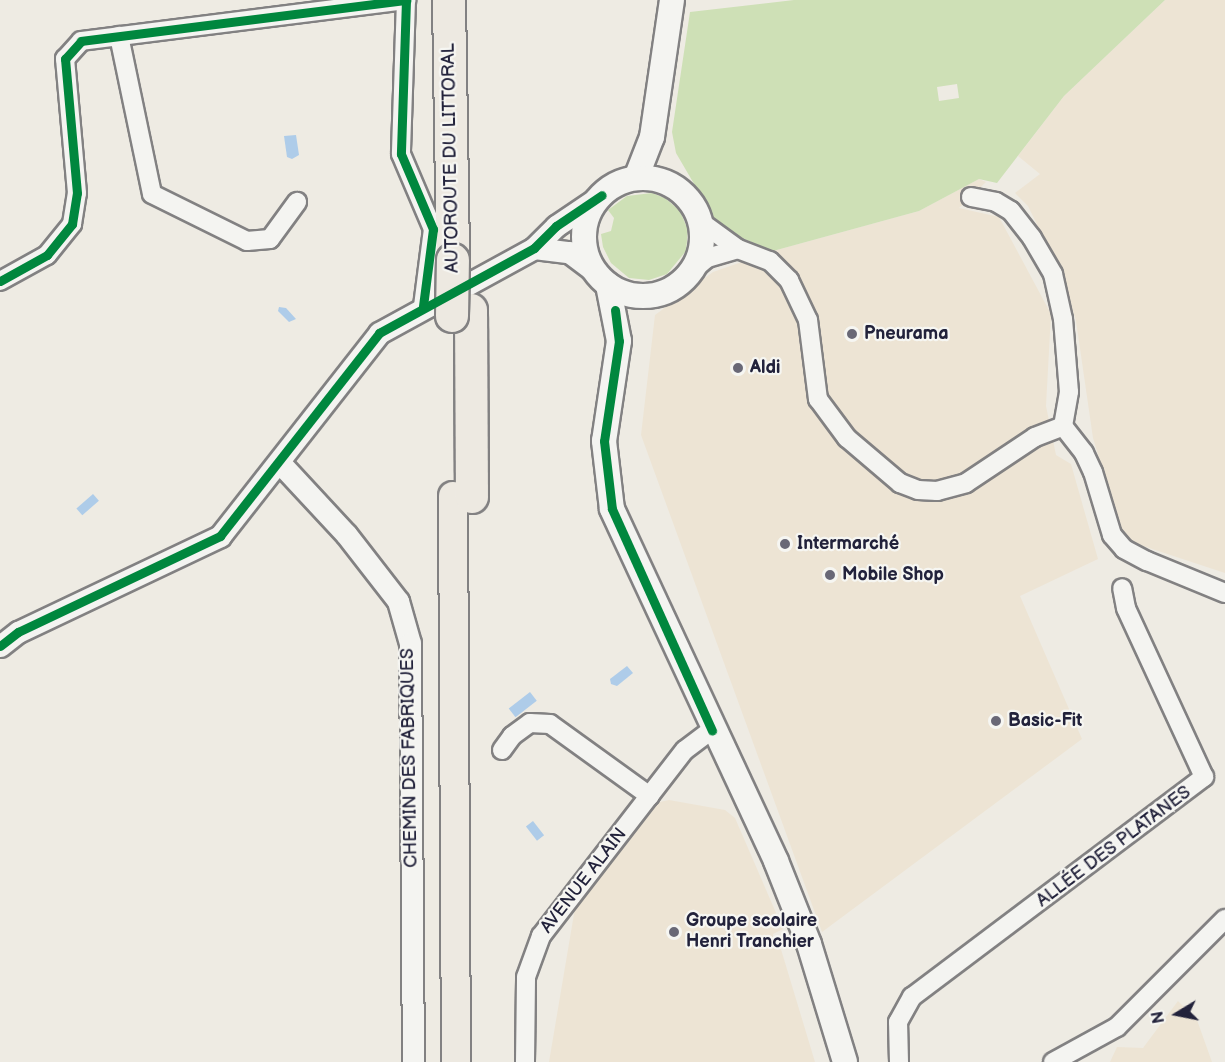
<!DOCTYPE html>
<html>
<head>
<meta charset="utf-8">
<style>
	body { margin:0 }
	#map { position:relative; width:1225px; height:1062px; overflow:hidden; background:#eeebe3; font-family:"Balsamiq Sans",sans-serif }
	div>[style] { position:absolute }
	.built>* { inset:0; background:#ede4d4 }
	.green>* { inset:0; background:#cee0b6 }
	.water>* { inset:0; background:#aecce9; transform-origin:0 0 }
	.roads { filter:drop-shadow(2px 0 #828182) drop-shadow(-2px 0 #828182) drop-shadow(0 2px #828182) drop-shadow(0 -2px #828182) }
	.minor>* { height:18px; margin:-9px; padding:0 9px; transform-origin:9px; border-radius:9px; background:#f4f4f1 }
	.tertiary>* { height:21px; margin:-10.5px; padding:0 10.5px; transform-origin:10.5px; border-radius:10.5px; background:#f4f4f1 }
	.secondary>* { height:24px; margin:-12px; padding:0 12px; transform-origin:12px; border-radius:12px; background:#f4f4f1 }
	.secondary>.ring { margin:-12px; padding:0; box-sizing:content-box; background:none; border:24px solid #f4f4f1; border-radius:50% }
	.trunk>* { height:28px; margin:-14px; padding:0 14px; transform-origin:14px; border-radius:14px; background:#ede9e1 }
	.motorway>* { height:32px; margin:-16px; padding:0 16px; transform-origin:16px; border-radius:16px; background:#ede9e1 }
	.bridges { filter:drop-shadow(2px 0 #828182) drop-shadow(-2px 0 #828182) drop-shadow(0 2px #828182) drop-shadow(0 -2px #828182) }
	.motorway-bridge>* { height:32px; margin:-16px; padding:0 16px; transform-origin:16px; border-radius:16px; background:#ede9e1 }
	.cycleway>* { height:9px; margin:-4.5px; padding:0 4.5px; transform-origin:4.5px; border-radius:4.5px; background:#00873e }
	.dots>* { width:16px; height:16px; translate:-50% -50%; box-sizing:border-box; border:3px solid #f6f6f2; border-radius:50% }
	span { translate:-50% -50%; white-space:nowrap; text-align:center; line-height:1.15; -webkit-text-stroke:4.5px #f6f6f2; paint-order:stroke }
	.street-label { font-size:18px; color:#22223b }
	.poi-label { font-size:18px; color:#22223b; font-weight:700 }
	.left { translate:0 -50%; text-align:left }
	.north { position:absolute; left:1147px; top:984px; width:60px; height:60px; -webkit-text-stroke:4px #f6f6f2; paint-order:stroke; rotate:260deg; font-size:16px; font-weight:700; line-height:24px; text-align:center; color:#22223b }
	.north::after { content:''; display:block; margin:auto; width:21px; height:27px; background:#22223b; clip-path:polygon(50% 0,100% 100%,50% 72%,0 100%) }
</style>
</head>
<body>
<div id="map">
	<div class="built">
		<div style="clip-path:polygon(1165px 0,1225px 0,1225px 573px,1134px 543px,1121px 530px,1093px 438px,1076px 321px,1064px 280px,1028px 206px,1015px 193px,1040px 174px,1018px 156px,1064px 96px)"></div>
		<div style="clip-path:polygon(979px 179px,986px 182px,959px 208px,999px 217px,1051px 314px,1046px 406px,1056px 455px,1071px 464px,1098px 559px,1020px 596px,1082px 739px,822px 932px,641px 435px,655px 315px,713px 272px,773px 251px,919px 211px)"></div>
		<div style="clip-path:polygon(669px 800px,725px 810px,735px 818px,783px 929px,773px 934px,773px 945px,780px 946px,815px 1062px,549px 1062px,575px 908px,655px 803px)"></div>
		<div style="clip-path:polygon(1178px 1001px,1197px 1020px,1212px 1062px,1110px 1062px,1117px 1047px,1143px 1048px)"></div>
	</div>
	<div class="green">
		<div style="clip-path:polygon(evenodd,794px 0,1165px 0,1064px 96px,997px 183px,979px 179px,919px 211px,773px 251px,737px 236px,714px 218px,676px 153px,672px 132px,690px 12px,794px 0,957px 84px,959px 98px,939px 101px,937px 87px,957px 84px)"></div>
		<div style="clip-path:polygon(652px 193px,665px 198px,680px 211px,688px 230px,686px 251px,667px 274px,649px 280px,629px 278px,611px 263px,603px 247px,601px 234px,611px 231px,614px 218px,608px 210px,627px 196px)"></div>
	</div>
	<div class="water">
		<div style="clip-path:polygon(296px 135px,299px 155px,292px 159px,287px 157px,284px 136px)"></div>
		<div style="clip-path:polygon(279px 307px,286px 308px,296px 319px,289px 322px,278px 311px)"></div>
		<div style="left:93px;top:494px;width:9px;height:22px;rotate:49deg"></div>
		<div style="clip-path:polygon(627px 666px,633px 673px,617px 686px,611px 684px,610px 679px)"></div>
		<div style="left:530px;top:692px;width:11px;height:27px;rotate:52deg"></div>
		<div style="left:533px;top:821px;width:18px;height:9px;rotate:52deg"></div>
	</div>
	<div class="roads">
		<div class="minor">
			<div style="left:119px;top:36px;width:161px;rotate:78.2deg"></div>
			<div style="left:152px;top:194px;width:106px;rotate:26.3deg"></div>
			<div style="left:247px;top:241px;width:23px;rotate:-5deg"></div>
			<div style="left:270px;top:239px;width:46px;rotate:-53.9deg"></div>
			<div style="left:971px;top:197px;width:25px;rotate:11deg"></div>
			<div style="left:996px;top:202px;width:17px;rotate:31deg"></div>
			<div style="left:1011px;top:211px;width:34px;rotate:52deg"></div>
			<div style="left:1032px;top:238px;width:42px;rotate:59.7deg"></div>
			<div style="left:1053px;top:274px;width:46px;rotate:77.5deg"></div>
			<div style="left:1063px;top:319px;width:73px;rotate:85.3deg"></div>
			<div style="left:1069px;top:392px;width:35px;rotate:100deg"></div>
			<div style="left:1063px;top:426px;width:34px;rotate:52deg"></div>
			<div style="left:1084px;top:453px;width:21px;rotate:65deg"></div>
			<div style="left:1093px;top:472px;width:66px;rotate:73.2deg"></div>
			<div style="left:1112px;top:535px;width:18px;rotate:49deg"></div>
			<div style="left:1124px;top:549px;width:26px;rotate:28deg"></div>
			<div style="left:1147px;top:561px;width:84px;rotate:22.3deg"></div>
			<div style="left:738px;top:249px;width:34px;rotate:21deg"></div>
			<div style="left:770px;top:261px;width:27px;rotate:45deg"></div>
			<div style="left:789px;top:280px;width:44px;rotate:64.6deg"></div>
			<div style="left:808px;top:320px;width:80px;rotate:82.8deg"></div>
			<div style="left:818px;top:399px;width:49px;rotate:53.4deg"></div>
			<div style="left:847px;top:438px;width:70px;rotate:40.3deg"></div>
			<div style="left:900px;top:483px;width:19px;rotate:21deg"></div>
			<div style="left:918px;top:490px;width:19px;rotate:3deg"></div>
			<div style="left:937px;top:491px;width:30px;rotate:-15deg"></div>
			<div style="left:966px;top:483px;width:83px;rotate:-33.7deg"></div>
			<div style="left:1035px;top:437px;width:30px;rotate:-21deg"></div>
			<div style="left:694px;top:269px;width:17px;rotate:-40deg"></div>
			<div style="left:707px;top:258px;width:32px;rotate:-16deg"></div>
			<div style="left:738px;top:249px;width:46px;rotate:-143.9deg"></div>
			<div style="left:0;top:281px;width:54px;rotate:-29deg"></div>
			<div style="left:47px;top:255px;width:40px;rotate:-51deg"></div>
			<div style="left:72px;top:224px;width:31px;rotate:-81deg"></div>
			<div style="left:77px;top:193px;width:135px;rotate:-95.1deg"></div>
			<div style="left:65px;top:59px;width:24px;rotate:-48deg"></div>
			<div style="left:81px;top:41px;width:328px;rotate:-7.2deg"></div>
			<div style="left:406px;top:0;width:154px;rotate:91.9deg"></div>
			<div style="left:401px;top:154px;width:82px;rotate:66.9deg"></div>
			<div style="left:433px;top:229px;width:78px;rotate:97.4deg"></div>
			<div style="left:502px;top:750px;width:17px;rotate:-54deg"></div>
			<div style="left:512px;top:736px;width:22px;rotate:-36deg"></div>
			<div style="left:530px;top:723px;width:20px;rotate:3deg"></div>
			<div style="left:550px;top:724px;width:123px;rotate:35.8deg"></div>
			<div style="left:525px;top:1062px;width:85px;rotate:-89.3deg"></div>
			<div style="left:526px;top:977px;width:44px;rotate:-69.9deg"></div>
			<div style="left:541px;top:936px;width:235px;rotate:-52.3deg"></div>
			<div style="left:685px;top:750px;width:34px;rotate:-37deg"></div>
			<div style="left:899px;top:1062px;width:40px;rotate:-91.4deg"></div>
			<div style="left:898px;top:1022px;width:29px;rotate:-61deg"></div>
			<div style="left:912px;top:997px;width:366px;rotate:-37deg"></div>
			<div style="left:1204px;top:777px;width:186px;rotate:-114.8deg"></div>
			<div style="left:1126px;top:608px;width:20px;rotate:-101deg"></div>
			<div style="left:1053px;top:1062px;width:73px;rotate:-28.7deg"></div>
			<div style="left:1117px;top:1027px;width:153px;rotate:-45deg"></div>
		</div>
		<div class="tertiary">
			<div style="left:534px;top:248px;width:35px;rotate:7deg"></div>
			<div style="left:569px;top:252px;width:30px;rotate:37deg"></div>
			<div style="left:280px;top:463px;width:97px;rotate:47.1deg"></div>
			<div style="left:346px;top:534px;width:85px;rotate:52.2deg"></div>
			<div style="left:398px;top:601px;width:44px;rotate:74.1deg"></div>
			<div style="left:410px;top:643px;width:419px;rotate:89.6deg"></div>
			<div style="left:0;top:646px;width:23px;rotate:-38deg"></div>
			<div style="left:18px;top:632px;width:224px;rotate:-25.4deg"></div>
			<div style="left:220px;top:536px;width:258px;rotate:-51.9deg"></div>
			<div style="left:379px;top:333px;width:177px;rotate:-28.7deg"></div>
			<div style="left:534px;top:248px;width:31px;rotate:-45deg"></div>
			<div style="left:556px;top:226px;width:55px;rotate:-34deg"></div>
		</div>
		<div class="secondary">
			<div style="left:636px;top:178px;width:44px;rotate:-68.7deg"></div>
			<div style="left:652px;top:137px;width:138px;rotate:-81.7deg"></div>
			<div class="ring" style="left:584px;top:178px;width:94px;height:94px"></div>
			<div style="left:608px;top:285px;width:57px;rotate:78.9deg"></div>
			<div style="left:619px;top:341px;width:101px;rotate:98.5deg"></div>
			<div style="left:604px;top:441px;width:68px;rotate:83.3deg"></div>
			<div style="left:612px;top:509px;width:388px;rotate:65deg"></div>
			<div style="left:776px;top:861px;width:89px;rotate:68.3deg"></div>
			<div style="left:809px;top:944px;width:123px;rotate:73deg"></div>
		</div>
		<div class="trunk">
			<div style="left:453px;top:496px;width:566px;rotate:89.7deg"></div>
		</div>
		<div class="motorway">
			<div style="left:449px;top:0;width:260px;rotate:89.1deg"></div>
			<div style="left:471px;top:310px;width:187px;rotate:89.7deg"></div>
		</div>
	</div>
	<div class="bridges">
		<div class="motorway-bridge">
			<div style="left:452px;top:316px;width:56px;rotate:-89deg"></div>
		</div>
	</div>
	<div class="cycleway">
		<div style="left:0;top:281px;width:54px;rotate:-29deg"></div>
		<div style="left:47px;top:255px;width:40px;rotate:-51deg"></div>
		<div style="left:72px;top:224px;width:31px;rotate:-81deg"></div>
		<div style="left:77px;top:193px;width:135px;rotate:-95.1deg"></div>
		<div style="left:65px;top:59px;width:24px;rotate:-48deg"></div>
		<div style="left:81px;top:41px;width:328px;rotate:-7.2deg"></div>
		<div style="left:406px;top:0;width:154px;rotate:91.9deg"></div>
		<div style="left:401px;top:154px;width:82px;rotate:66.9deg"></div>
		<div style="left:433px;top:229px;width:78px;rotate:97.4deg"></div>
		<div style="left:615px;top:310px;width:31px;rotate:83deg"></div>
		<div style="left:619px;top:341px;width:101px;rotate:98.5deg"></div>
		<div style="left:604px;top:441px;width:68px;rotate:83.3deg"></div>
		<div style="left:612px;top:509px;width:243px;rotate:65.7deg"></div>
		<div style="left:0;top:646px;width:23px;rotate:-38deg"></div>
		<div style="left:18px;top:632px;width:224px;rotate:-25.4deg"></div>
		<div style="left:220px;top:536px;width:258px;rotate:-51.9deg"></div>
		<div style="left:379px;top:333px;width:177px;rotate:-28.7deg"></div>
		<div style="left:534px;top:248px;width:31px;rotate:-45deg"></div>
		<div style="left:556px;top:226px;width:55px;rotate:-34deg"></div>
	</div>
	<div class="dots">
		<div style="left:852px;top:334px;background:#696876"></div>
		<div style="left:738px;top:368px;background:#696876"></div>
		<div style="left:785px;top:544px;background:#696876"></div>
		<div style="left:830px;top:575px;background:#696876"></div>
		<div style="left:996px;top:721px;background:#696876"></div>
		<div style="left:674px;top:932px;background:#696876"></div>
	</div>
	<div class="street-label">
		<span style="left:451px;top:158px;rotate:-91deg">AUTOROUTE DU LITTORAL</span>
		<span style="left:410px;top:758px;rotate:-91deg">CHEMIN DES FABRIQUES</span>
		<span style="left:1114px;top:847px;rotate:-37deg">ALLÉE DES PLATANES</span>
		<span style="left:584px;top:881px;rotate:-52deg">AVENUE ALAIN</span>
	</div>
	<div class="poi-label">
		<span class="left" style="left:864px;top:334px">Pneurama</span>
		<span class="left" style="left:750px;top:368px">Aldi</span>
		<span class="left" style="left:797px;top:544px">Intermarché</span>
		<span class="left" style="left:842px;top:575px">Mobile Shop</span>
		<span class="left" style="left:1008px;top:721px">Basic-Fit</span>
		<span class="left" style="left:686px;top:932px">Groupe scolaire<br>Henri Tranchier</span>
	</div>
	<div class="north">N</div>
</div>
</body>
</html>
